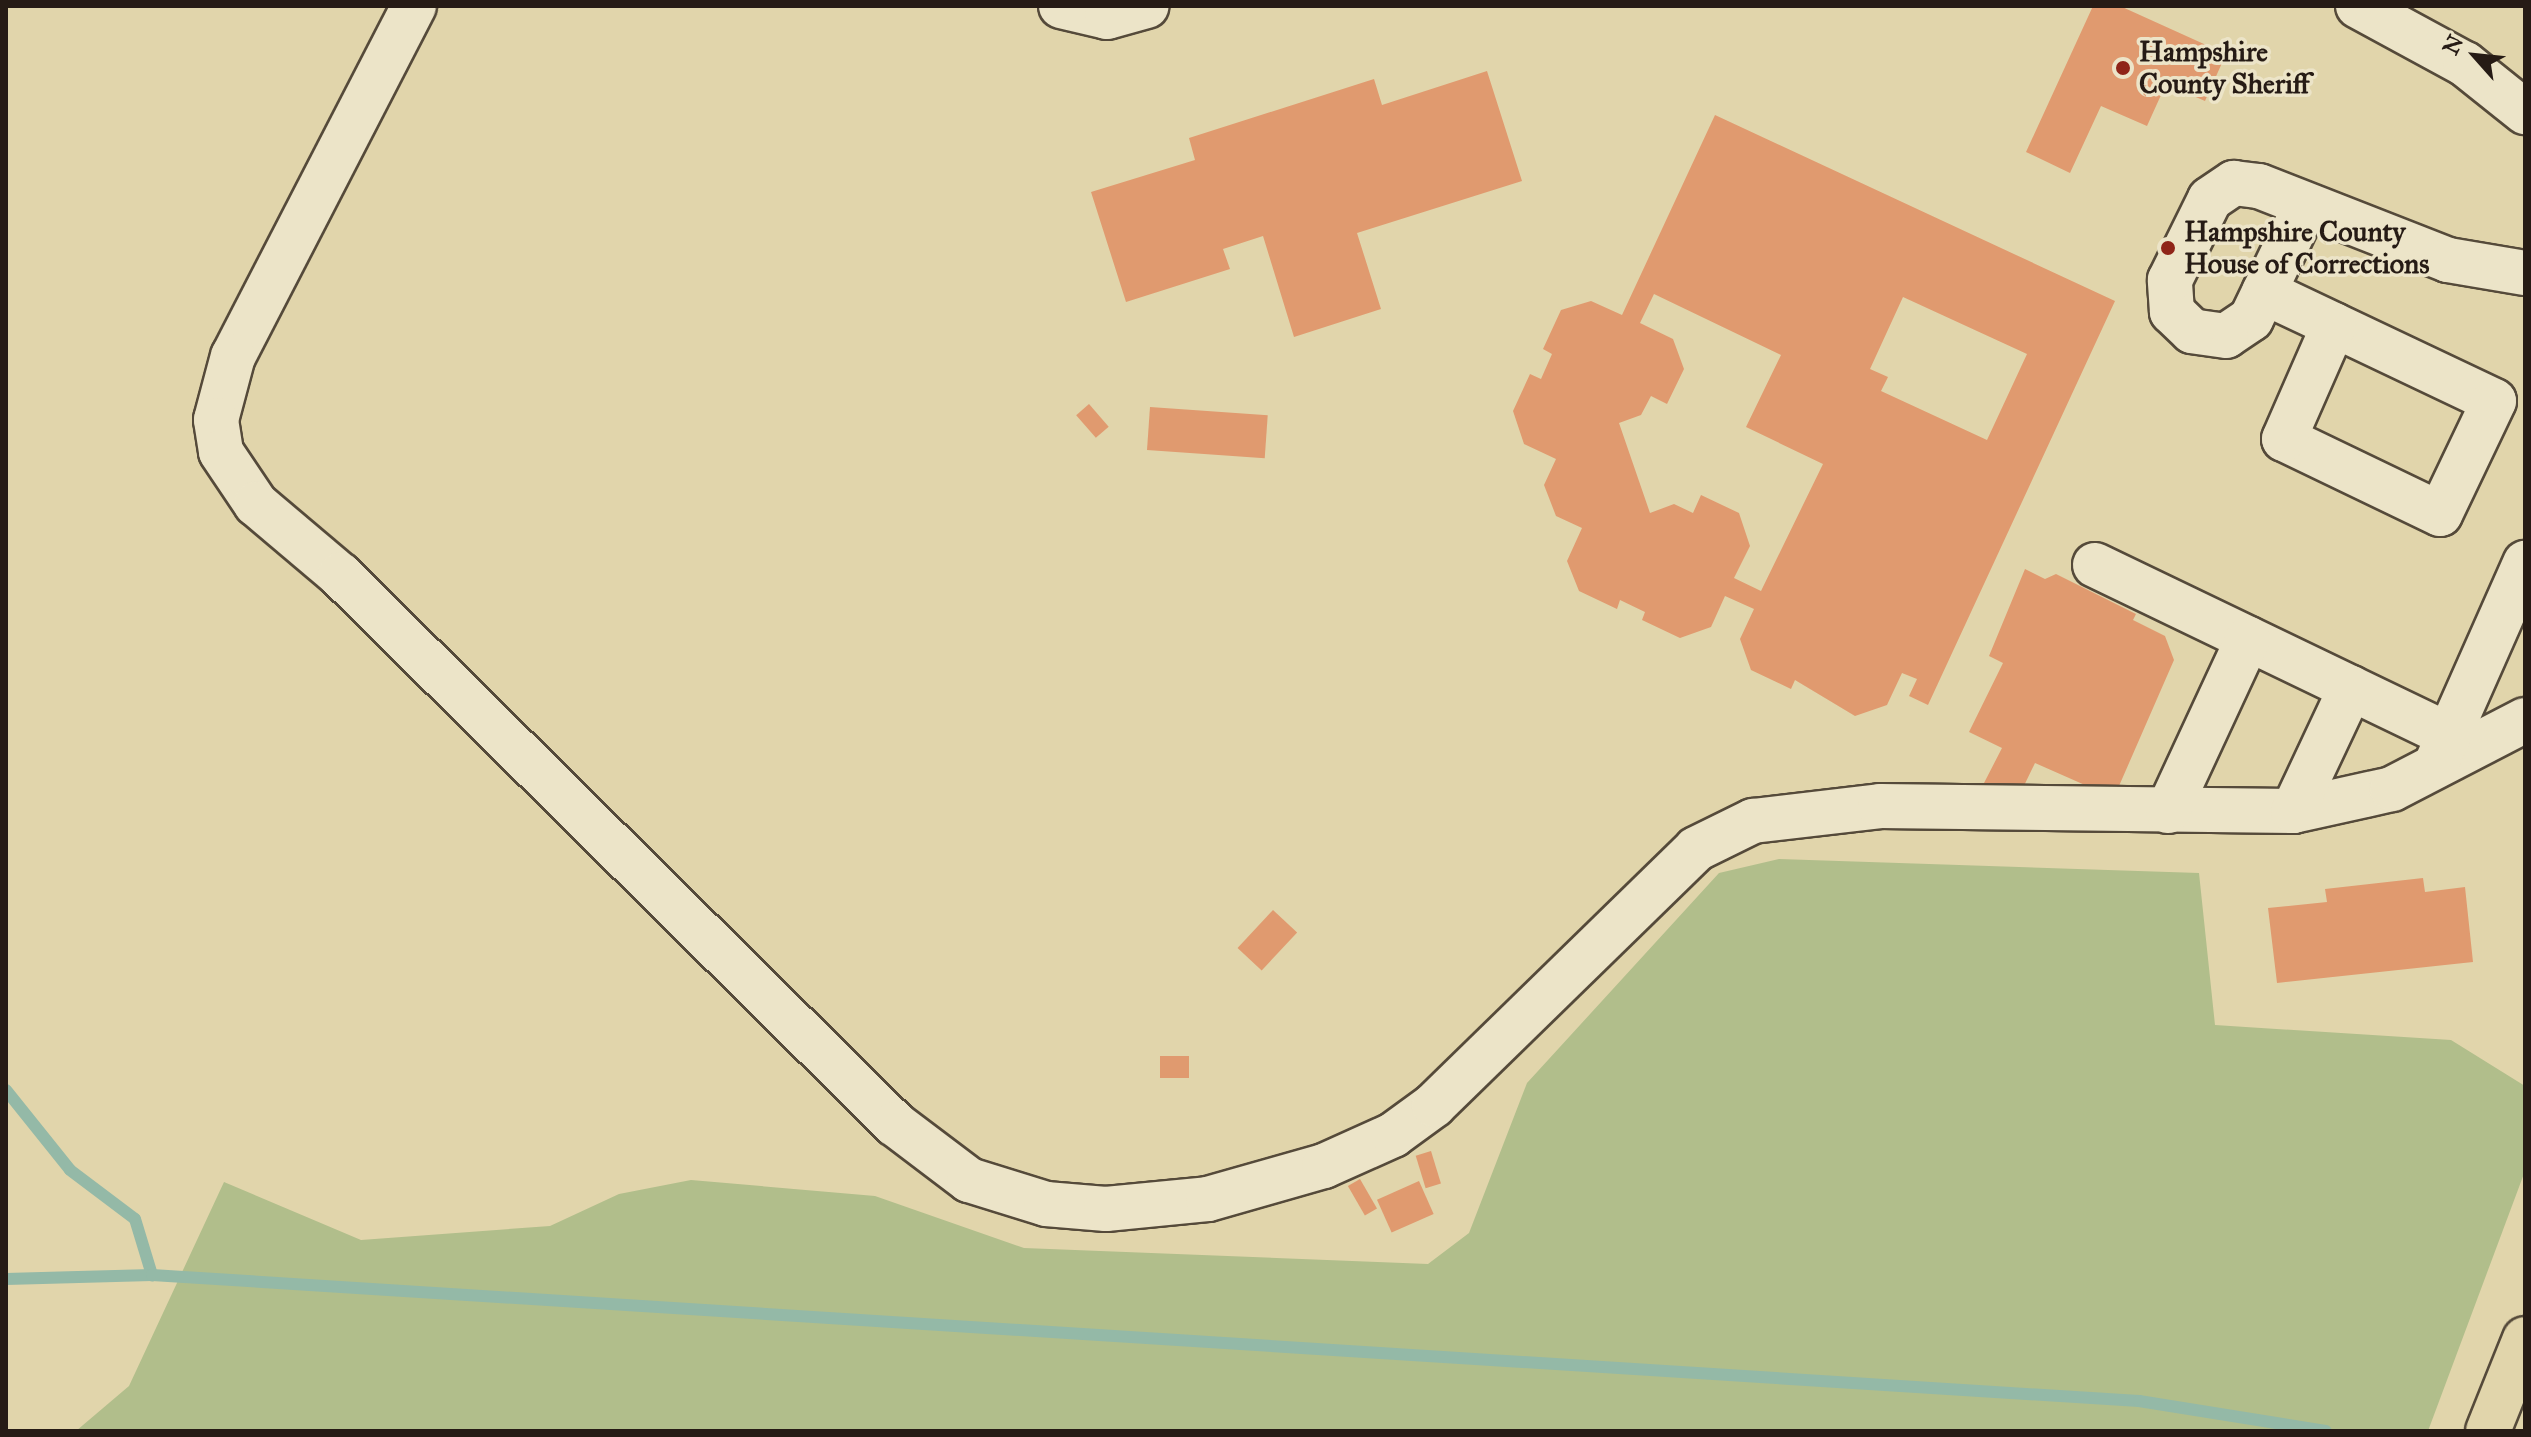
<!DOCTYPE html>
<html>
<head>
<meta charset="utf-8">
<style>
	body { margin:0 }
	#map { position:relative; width:2531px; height:1437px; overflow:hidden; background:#e1d5ab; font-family:"IM FELL Great Primer",serif }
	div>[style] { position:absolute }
	.green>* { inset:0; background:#b1be8b }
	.stream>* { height:12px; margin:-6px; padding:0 6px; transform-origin:6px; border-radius:6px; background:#94b9a7 }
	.building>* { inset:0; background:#e09a6f; transform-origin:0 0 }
	.roads { filter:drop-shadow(2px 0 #554a3a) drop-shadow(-2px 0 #554a3a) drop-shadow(0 2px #554a3a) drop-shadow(0 -2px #554a3a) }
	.minor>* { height:44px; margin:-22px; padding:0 22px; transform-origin:22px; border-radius:22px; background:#ece4c8 }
	.major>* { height:44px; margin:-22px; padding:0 22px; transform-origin:22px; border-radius:22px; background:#e1d5ab }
	.dots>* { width:22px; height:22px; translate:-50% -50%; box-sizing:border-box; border:4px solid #ece4c8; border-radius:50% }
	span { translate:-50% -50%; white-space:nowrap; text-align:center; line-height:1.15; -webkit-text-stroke:7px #ece4c8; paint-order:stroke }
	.poi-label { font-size:28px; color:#261b15; font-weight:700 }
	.left { translate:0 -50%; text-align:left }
	.frame { position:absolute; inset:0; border:8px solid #261b15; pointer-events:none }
	.north { position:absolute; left:2435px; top:16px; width:80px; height:80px; -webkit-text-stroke:6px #ece4c8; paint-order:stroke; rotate:297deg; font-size:22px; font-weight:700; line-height:32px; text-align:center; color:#261b15 }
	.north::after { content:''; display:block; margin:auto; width:28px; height:36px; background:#261b15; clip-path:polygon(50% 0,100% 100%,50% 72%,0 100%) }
</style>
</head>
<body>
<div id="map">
	<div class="green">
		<div style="clip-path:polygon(1779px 859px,2199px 873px,2215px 1025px,2451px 1040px,2525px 1086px,2525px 1171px,2428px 1431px,76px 1431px,129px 1386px,224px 1182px,361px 1240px,550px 1226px,619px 1194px,691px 1180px,875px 1196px,1024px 1248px,1428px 1264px,1469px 1233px,1527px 1083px,1719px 873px)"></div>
	</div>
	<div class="stream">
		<div style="left:6px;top:1090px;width:102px;rotate:51.3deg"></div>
		<div style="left:70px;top:1170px;width:81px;rotate:37deg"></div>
		<div style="left:135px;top:1219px;width:59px;rotate:73.1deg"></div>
		<div style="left:6px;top:1279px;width:146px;rotate:-1.6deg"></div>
		<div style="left:152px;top:1275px;width:1991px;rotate:3.63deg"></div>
		<div style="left:2139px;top:1401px;width:189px;rotate:9.1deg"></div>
	</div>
	<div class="building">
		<div style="clip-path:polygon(2093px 6px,2120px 6px,2226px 54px,2205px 101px,2166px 84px,2147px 126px,2101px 106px,2070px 173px,2026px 152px)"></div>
		<div style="clip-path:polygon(1487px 71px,1522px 181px,1357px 233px,1381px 309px,1294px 337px,1263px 236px,1223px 249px,1230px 269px,1126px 302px,1091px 192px,1195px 160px,1189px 138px,1374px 79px,1382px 105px)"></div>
		<div style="clip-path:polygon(evenodd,1715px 115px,2115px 301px,1928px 705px,1909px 696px,1917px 679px,1902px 673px,1887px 705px,1855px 716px,1795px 680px,1791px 689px,1751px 670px,1740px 639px,1754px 609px,1725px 596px,1711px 627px,1680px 638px,1642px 620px,1645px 612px,1620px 600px,1617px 609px,1579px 591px,1567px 561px,1582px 528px,1556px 516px,1544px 485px,1556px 459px,1524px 444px,1513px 411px,1530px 374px,1541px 379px,1552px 354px,1543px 349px,1561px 310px,1591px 301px,1622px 315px,1715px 115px,1654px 294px,1781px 355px,1746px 427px,1823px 464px,1761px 591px,1734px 578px,1750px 546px,1739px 513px,1701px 495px,1693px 513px,1674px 504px,1650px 513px,1619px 423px,1641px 415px,1651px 396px,1667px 404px,1684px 369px,1673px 339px,1640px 323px,1654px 294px,1715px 115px,1903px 297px,2027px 354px,1987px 440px,1881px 391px,1888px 377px,1870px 369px,1903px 297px)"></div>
		<div style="left:1089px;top:404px;width:30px;height:17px;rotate:49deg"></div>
		<div style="left:1150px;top:407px;width:118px;height:43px;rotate:4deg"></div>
		<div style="clip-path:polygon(2025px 569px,2045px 579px,2056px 574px,2136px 614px,2133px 620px,2165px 636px,2174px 660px,2119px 786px,2103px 793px,2035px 763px,2019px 796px,1984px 783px,2002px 748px,1969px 732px,2003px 663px,1989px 656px)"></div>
		<div style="clip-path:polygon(2423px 878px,2425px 892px,2465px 887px,2473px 962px,2277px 983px,2268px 908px,2327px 902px,2325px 889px)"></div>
		<div style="left:1273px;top:910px;width:33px;height:52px;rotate:43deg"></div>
		<div style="left:1160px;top:1056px;width:29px;height:22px"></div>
		<div style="left:1431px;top:1151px;width:34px;height:16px;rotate:73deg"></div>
		<div style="left:1360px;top:1179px;width:34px;height:14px;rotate:60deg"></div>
		<div style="left:1419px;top:1181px;width:36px;height:46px;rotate:66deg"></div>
	</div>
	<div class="roads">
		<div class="minor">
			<div style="left:414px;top:6px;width:394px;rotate:117.3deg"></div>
			<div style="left:233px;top:356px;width:66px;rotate:104.9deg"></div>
			<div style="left:216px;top:420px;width:32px;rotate:81deg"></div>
			<div style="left:221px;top:452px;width:63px;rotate:56.1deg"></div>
			<div style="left:256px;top:504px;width:110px;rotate:40.2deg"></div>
			<div style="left:340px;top:575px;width:781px;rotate:44.69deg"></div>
			<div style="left:895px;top:1124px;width:93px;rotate:37.1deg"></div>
			<div style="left:969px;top:1180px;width:81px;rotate:17.3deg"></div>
			<div style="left:1046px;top:1204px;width:60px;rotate:4.8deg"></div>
			<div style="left:1106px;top:1209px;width:102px;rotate:-5.6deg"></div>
			<div style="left:1208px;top:1199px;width:121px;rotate:-15.9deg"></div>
			<div style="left:1324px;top:1166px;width:76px;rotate:-24.2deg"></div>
			<div style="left:1393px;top:1135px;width:51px;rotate:-36.2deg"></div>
			<div style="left:1434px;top:1105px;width:366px;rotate:-44.3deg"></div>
			<div style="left:1696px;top:849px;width:64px;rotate:-26.2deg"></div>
			<div style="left:1753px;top:821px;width:128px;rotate:-6.7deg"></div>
			<div style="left:1880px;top:806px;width:413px;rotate:0.7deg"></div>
			<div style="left:2293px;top:811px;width:101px;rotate:-12.5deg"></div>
			<div style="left:2392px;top:789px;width:150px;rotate:-27.4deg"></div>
			<div style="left:1061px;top:6px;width:47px;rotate:13.4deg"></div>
			<div style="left:1107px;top:17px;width:41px;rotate:-15.4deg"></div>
			<div style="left:2358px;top:6px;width:122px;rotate:28.5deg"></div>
			<div style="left:2465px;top:64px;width:77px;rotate:38.7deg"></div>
			<div style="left:2304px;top:209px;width:122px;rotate:115.7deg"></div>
			<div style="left:2251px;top:319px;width:30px;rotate:146deg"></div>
			<div style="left:2226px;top:336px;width:34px;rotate:-172deg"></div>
			<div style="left:2192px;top:331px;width:28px;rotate:-136deg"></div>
			<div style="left:2172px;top:312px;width:32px;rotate:-94deg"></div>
			<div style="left:2170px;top:280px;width:90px;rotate:-63.7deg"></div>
			<div style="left:2210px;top:199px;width:29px;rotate:-34deg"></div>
			<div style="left:2234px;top:183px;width:25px;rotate:7deg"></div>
			<div style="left:2259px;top:186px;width:203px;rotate:21.4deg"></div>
			<div style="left:2448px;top:260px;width:78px;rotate:9.6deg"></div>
			<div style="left:2264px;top:292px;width:77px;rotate:25.2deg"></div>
			<div style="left:2334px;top:325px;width:177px;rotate:25.4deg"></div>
			<div style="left:2494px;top:401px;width:125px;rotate:115.5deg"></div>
			<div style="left:2440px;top:514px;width:173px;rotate:-154.3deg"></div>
			<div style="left:2284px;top:439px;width:124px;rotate:-66.3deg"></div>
			<div style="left:2095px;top:565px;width:393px;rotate:25.7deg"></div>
			<div style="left:2437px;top:762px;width:218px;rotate:-66.1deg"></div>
			<div style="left:2168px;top:811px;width:190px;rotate:-65.1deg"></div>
			<div style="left:2293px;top:811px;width:136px;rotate:-64.8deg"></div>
		</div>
		<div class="major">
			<div style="left:2488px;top:1431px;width:99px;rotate:-68.1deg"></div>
		</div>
	</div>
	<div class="dots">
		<div style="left:2123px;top:68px;background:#8f2418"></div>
		<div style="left:2168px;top:248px;background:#8f2418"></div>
	</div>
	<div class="poi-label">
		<span class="left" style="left:2139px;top:68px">Hampshire<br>County Sheriff</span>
		<span class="left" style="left:2184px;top:248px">Hampshire County<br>House of Corrections</span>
	</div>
	<div class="frame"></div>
	<div class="north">N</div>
</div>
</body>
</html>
